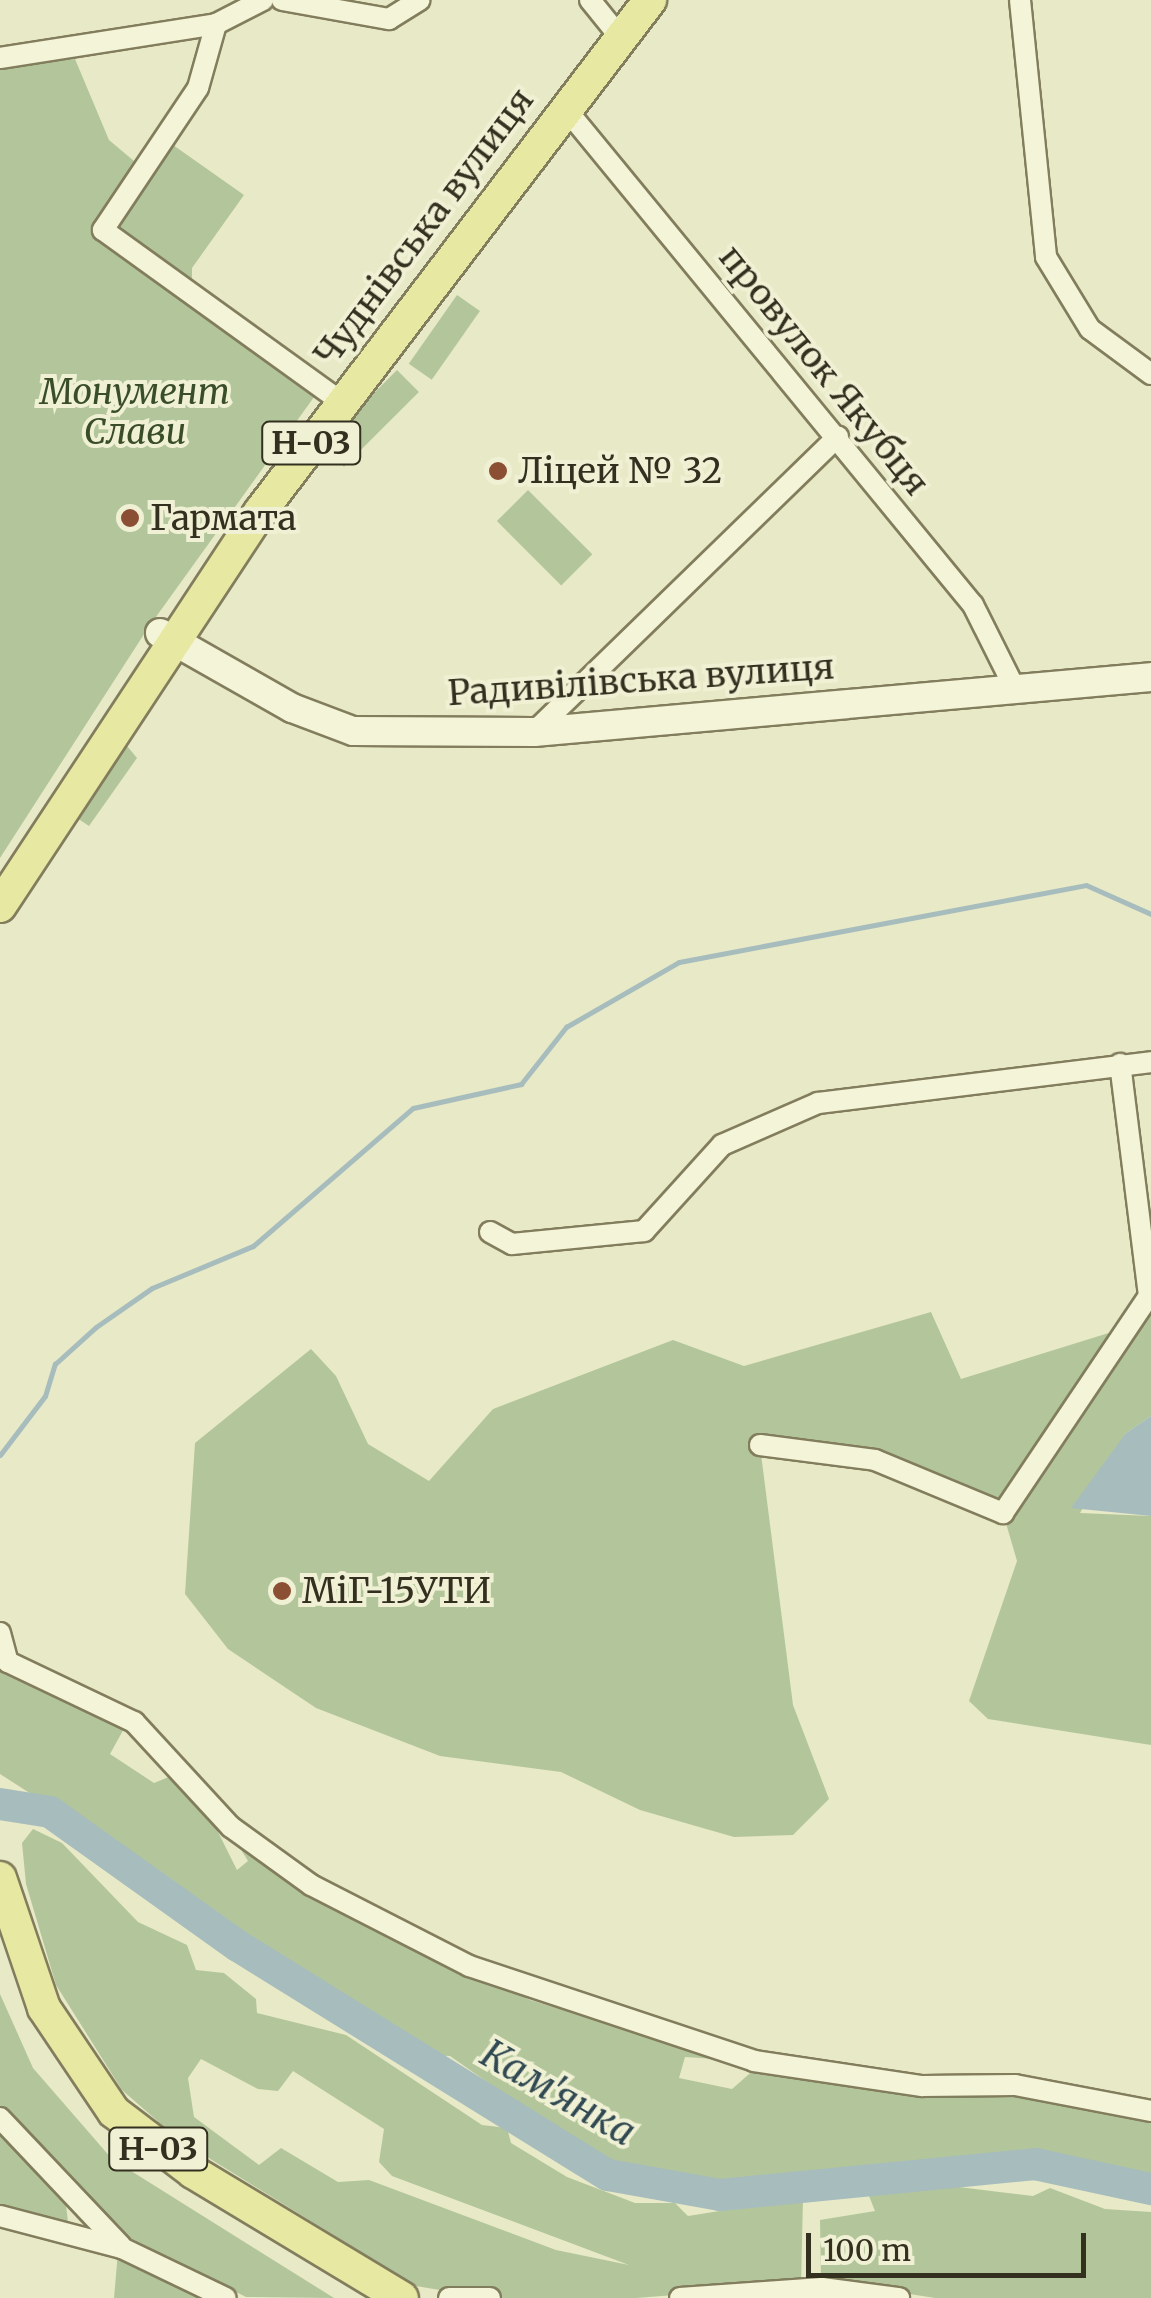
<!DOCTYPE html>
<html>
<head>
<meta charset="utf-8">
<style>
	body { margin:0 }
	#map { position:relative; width:1151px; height:2298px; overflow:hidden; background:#e8e9c6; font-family:Merriweather,serif }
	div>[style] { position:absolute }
	.green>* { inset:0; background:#b3c69b; transform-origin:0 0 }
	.water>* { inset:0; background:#a7bcbd }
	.stream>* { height:5px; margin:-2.5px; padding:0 2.5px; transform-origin:2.5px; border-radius:2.5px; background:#a7bcbd }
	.river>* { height:32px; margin:-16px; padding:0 16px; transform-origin:16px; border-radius:16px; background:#a7bcbd }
	.roads { filter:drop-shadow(2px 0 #827d5d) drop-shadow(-2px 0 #827d5d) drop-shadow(0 2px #827d5d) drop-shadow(0 -2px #827d5d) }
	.minor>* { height:20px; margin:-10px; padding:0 10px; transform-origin:10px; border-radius:10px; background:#f4f5d8 }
	.tertiary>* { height:28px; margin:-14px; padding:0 14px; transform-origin:14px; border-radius:14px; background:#f4f5d8 }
	.primary>* { height:32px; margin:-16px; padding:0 16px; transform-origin:16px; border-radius:16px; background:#e7e8a1 }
	.dots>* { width:28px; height:28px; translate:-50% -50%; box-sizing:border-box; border:5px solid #f0f1d4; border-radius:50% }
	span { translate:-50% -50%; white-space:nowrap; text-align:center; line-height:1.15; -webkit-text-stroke:8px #f0f1d4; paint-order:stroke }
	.shield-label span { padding:2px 8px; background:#f0f1d4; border:2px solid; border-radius:8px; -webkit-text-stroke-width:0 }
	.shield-label { font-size:32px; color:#343020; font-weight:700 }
	.street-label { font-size:35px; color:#343020 }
	.park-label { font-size:35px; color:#394e28; font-style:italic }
	.poi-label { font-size:35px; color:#343020 }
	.left { translate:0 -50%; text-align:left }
	.water-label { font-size:38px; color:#314952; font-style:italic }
	.scale { position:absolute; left:806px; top:2233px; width:280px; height:45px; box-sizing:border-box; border:5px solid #343020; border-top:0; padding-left:12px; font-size:30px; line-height:35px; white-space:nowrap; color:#343020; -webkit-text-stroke:8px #f0f1d4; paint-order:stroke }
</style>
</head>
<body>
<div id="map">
	<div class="green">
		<div style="clip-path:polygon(75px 59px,109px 140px,134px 161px,156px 133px,244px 195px,192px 268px,192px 284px,327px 379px,148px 628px,0 858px,0 67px)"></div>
		<div style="left:457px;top:295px;width:28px;height:84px;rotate:35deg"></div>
		<div style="left:397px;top:370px;width:31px;height:106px;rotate:45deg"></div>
		<div style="left:528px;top:490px;width:91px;height:44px;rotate:45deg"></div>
		<div style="clip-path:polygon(122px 740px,137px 758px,89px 826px,74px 816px)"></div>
		<div style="clip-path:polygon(1151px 1309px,1151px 1416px,1126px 1433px,1080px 1513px,1151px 1516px,1151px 1745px,988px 1719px,969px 1701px,1017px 1561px,1003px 1513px,954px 1486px,760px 1446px,793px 1705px,829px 1799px,793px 1835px,734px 1837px,640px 1810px,561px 1772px,440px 1756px,316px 1708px,228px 1649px,185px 1594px,195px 1443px,311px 1349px,336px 1376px,368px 1444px,429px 1481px,493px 1409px,673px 1340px,744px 1366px,931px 1312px,961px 1379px,1128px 1327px)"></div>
		<div style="clip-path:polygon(0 1659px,126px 1725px,110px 1754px,154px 1783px,171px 1776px,209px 1814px,237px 1870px,248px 1861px,237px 1843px,530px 2000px,730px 2060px,685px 2057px,679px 2078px,732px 2089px,756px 2068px,1151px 2111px,1151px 2176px,1026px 2156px,818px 2190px,783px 2179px,705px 2185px,611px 2169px,450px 2056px,425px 2055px,293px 1966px,233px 1937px,207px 1936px,201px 1917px,124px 1871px,78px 1824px,0 1774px)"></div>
		<div style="clip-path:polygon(evenodd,33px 1829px,62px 1843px,138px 1922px,187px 1945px,196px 1970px,224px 1973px,256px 1999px,257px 2013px,346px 2035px,482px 2125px,507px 2128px,511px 2143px,567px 2177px,635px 2203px,675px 2203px,688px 2216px,803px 2198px,801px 2285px,636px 2298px,487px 2298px,416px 2286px,178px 2139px,122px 2090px,56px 1985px,26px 1884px,22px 1843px,33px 1829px,201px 2059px,258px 2089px,278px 2091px,293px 2071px,384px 2129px,379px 2162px,392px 2176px,629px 2265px,556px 2250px,369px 2180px,338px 2182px,281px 2148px,259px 2165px,194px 2117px,188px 2078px,201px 2059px)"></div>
		<div style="clip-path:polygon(0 1994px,33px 2068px,112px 2159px,334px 2298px,246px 2297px,105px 2225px,0 2109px)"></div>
		<div style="clip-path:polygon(0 2127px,66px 2205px,68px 2222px,0 2214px)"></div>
		<div style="clip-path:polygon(926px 2183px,1033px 2196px,1050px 2188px,1105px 2209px,1151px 2212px,1151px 2298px,935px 2298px,821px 2280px,820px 2220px,875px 2211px,869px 2196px)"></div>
		<div style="clip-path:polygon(118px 2252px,204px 2295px,203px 2298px,114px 2298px)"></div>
	</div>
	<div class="water">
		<div style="clip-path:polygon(1151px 1416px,1151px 1516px,1071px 1508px,1126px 1433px)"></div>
	</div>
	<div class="stream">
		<div style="left:0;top:1455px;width:74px;rotate:-52.7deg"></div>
		<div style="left:45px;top:1396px;width:34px;rotate:-73deg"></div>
		<div style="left:55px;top:1364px;width:55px;rotate:-42.1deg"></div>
		<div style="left:96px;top:1327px;width:68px;rotate:-34.9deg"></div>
		<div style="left:152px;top:1288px;width:109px;rotate:-22.6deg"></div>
		<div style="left:253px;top:1246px;width:211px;rotate:-40.8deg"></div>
		<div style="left:413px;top:1108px;width:111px;rotate:-12.5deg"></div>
		<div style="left:521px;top:1084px;width:73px;rotate:-51.7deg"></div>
		<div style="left:566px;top:1027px;width:130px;rotate:-29.9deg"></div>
		<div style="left:679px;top:962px;width:414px;rotate:-10.7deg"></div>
		<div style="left:1086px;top:885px;width:71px;rotate:24deg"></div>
	</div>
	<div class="river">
		<div style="left:0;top:1804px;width:51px;rotate:9.1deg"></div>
		<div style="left:50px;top:1812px;width:231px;rotate:35.5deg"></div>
		<div style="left:238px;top:1946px;width:435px;rotate:31.8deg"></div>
		<div style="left:608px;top:2175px;width:114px;rotate:10.1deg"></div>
		<div style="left:720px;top:2195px;width:317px;rotate:-5.6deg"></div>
		<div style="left:1035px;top:2164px;width:119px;rotate:12.2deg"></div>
	</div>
	<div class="roads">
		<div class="minor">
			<div style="left:282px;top:0;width:109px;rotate:10.1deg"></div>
			<div style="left:389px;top:19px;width:36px;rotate:-32deg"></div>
			<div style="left:590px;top:0;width:35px;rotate:51deg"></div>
			<div style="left:1020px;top:0;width:258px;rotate:84.2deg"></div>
			<div style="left:1046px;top:257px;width:84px;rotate:58.6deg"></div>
			<div style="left:1090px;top:329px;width:76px;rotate:36.4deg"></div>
			<div style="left:216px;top:24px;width:66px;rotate:105.7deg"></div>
			<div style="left:198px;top:88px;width:171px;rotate:123.8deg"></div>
			<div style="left:103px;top:230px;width:280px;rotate:35.8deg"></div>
			<div style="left:0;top:58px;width:219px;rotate:-8.9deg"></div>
			<div style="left:216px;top:24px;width:53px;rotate:-27.1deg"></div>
			<div style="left:565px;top:108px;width:643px;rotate:50.62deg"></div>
			<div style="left:973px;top:605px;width:89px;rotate:63.4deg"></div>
			<div style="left:534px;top:732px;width:424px;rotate:-44.2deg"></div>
			<div style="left:490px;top:1232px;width:25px;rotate:29deg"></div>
			<div style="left:512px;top:1244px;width:133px;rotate:-5.6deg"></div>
			<div style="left:644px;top:1231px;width:116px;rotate:-47.8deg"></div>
			<div style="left:722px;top:1145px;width:105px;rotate:-23.6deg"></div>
			<div style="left:818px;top:1103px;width:336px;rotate:-7deg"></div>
			<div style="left:760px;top:1445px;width:116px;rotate:7.4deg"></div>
			<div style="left:875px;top:1460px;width:139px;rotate:22.5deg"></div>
			<div style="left:1003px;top:1513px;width:262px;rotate:-56.1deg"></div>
			<div style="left:1149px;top:1296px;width:234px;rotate:-97.1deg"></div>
			<div style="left:0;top:1633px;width:30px;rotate:75deg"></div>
			<div style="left:8px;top:1662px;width:140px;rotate:25.5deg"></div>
			<div style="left:134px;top:1722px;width:143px;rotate:47.3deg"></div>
			<div style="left:231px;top:1827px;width:99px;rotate:35.9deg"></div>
			<div style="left:311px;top:1885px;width:178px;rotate:27.1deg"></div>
			<div style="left:469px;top:1966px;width:300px;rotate:18.4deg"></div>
			<div style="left:754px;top:2061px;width:170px;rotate:8.5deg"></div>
			<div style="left:922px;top:2086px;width:93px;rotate:-0.6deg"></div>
			<div style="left:1015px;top:2085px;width:138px;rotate:10.8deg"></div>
			<div style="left:0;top:2118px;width:176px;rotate:46.6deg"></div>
			<div style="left:0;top:2216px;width:126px;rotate:14.7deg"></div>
			<div style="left:122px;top:2248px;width:115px;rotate:25.7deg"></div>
			<div style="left:449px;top:2298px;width:41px"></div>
			<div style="left:680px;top:2298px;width:142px;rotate:-4deg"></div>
			<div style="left:822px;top:2288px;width:78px;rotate:7.4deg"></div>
		</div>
		<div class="tertiary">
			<div style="left:160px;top:633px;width:152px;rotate:29.6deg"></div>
			<div style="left:292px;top:708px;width:65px;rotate:20.7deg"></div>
			<div style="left:353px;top:731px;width:181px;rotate:0.3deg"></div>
			<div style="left:534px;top:732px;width:619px;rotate:-5.09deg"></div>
		</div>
		<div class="primary">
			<div style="left:0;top:906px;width:472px;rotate:-56.6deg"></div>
			<div style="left:260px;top:512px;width:644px;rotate:-52.7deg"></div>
			<div style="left:0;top:1878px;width:137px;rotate:71.3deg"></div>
			<div style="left:44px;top:2008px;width:125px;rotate:56.1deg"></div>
			<div style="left:114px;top:2112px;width:99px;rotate:37.2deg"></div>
			<div style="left:193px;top:2172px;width:244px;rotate:31.1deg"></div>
		</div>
	</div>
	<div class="dots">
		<div style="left:498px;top:471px;background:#8b4f34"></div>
		<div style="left:130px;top:518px;background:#8b4f34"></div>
		<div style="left:282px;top:1591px;background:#8b4f34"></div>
	</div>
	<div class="shield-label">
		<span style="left:311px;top:443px">Н-03</span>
		<span style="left:158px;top:2149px">Н-03</span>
	</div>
	<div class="street-label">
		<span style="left:424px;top:227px;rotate:-53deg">Чуднівська вулиця</span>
		<span style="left:824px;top:370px;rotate:51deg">провулок Якубця</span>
		<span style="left:641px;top:680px;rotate:-4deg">Радивілівська вулиця</span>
	</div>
	<div class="park-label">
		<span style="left:135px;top:412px">Монумент<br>Слави</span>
	</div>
	<div class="poi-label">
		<span class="left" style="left:518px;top:471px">Ліцей № 32</span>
		<span class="left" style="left:150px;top:518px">Гармата</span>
		<span class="left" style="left:302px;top:1591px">МіГ-15УТИ</span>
	</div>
	<div class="water-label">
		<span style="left:558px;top:2093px;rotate:30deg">Кам'янка</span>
	</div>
	<div class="scale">100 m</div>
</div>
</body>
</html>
